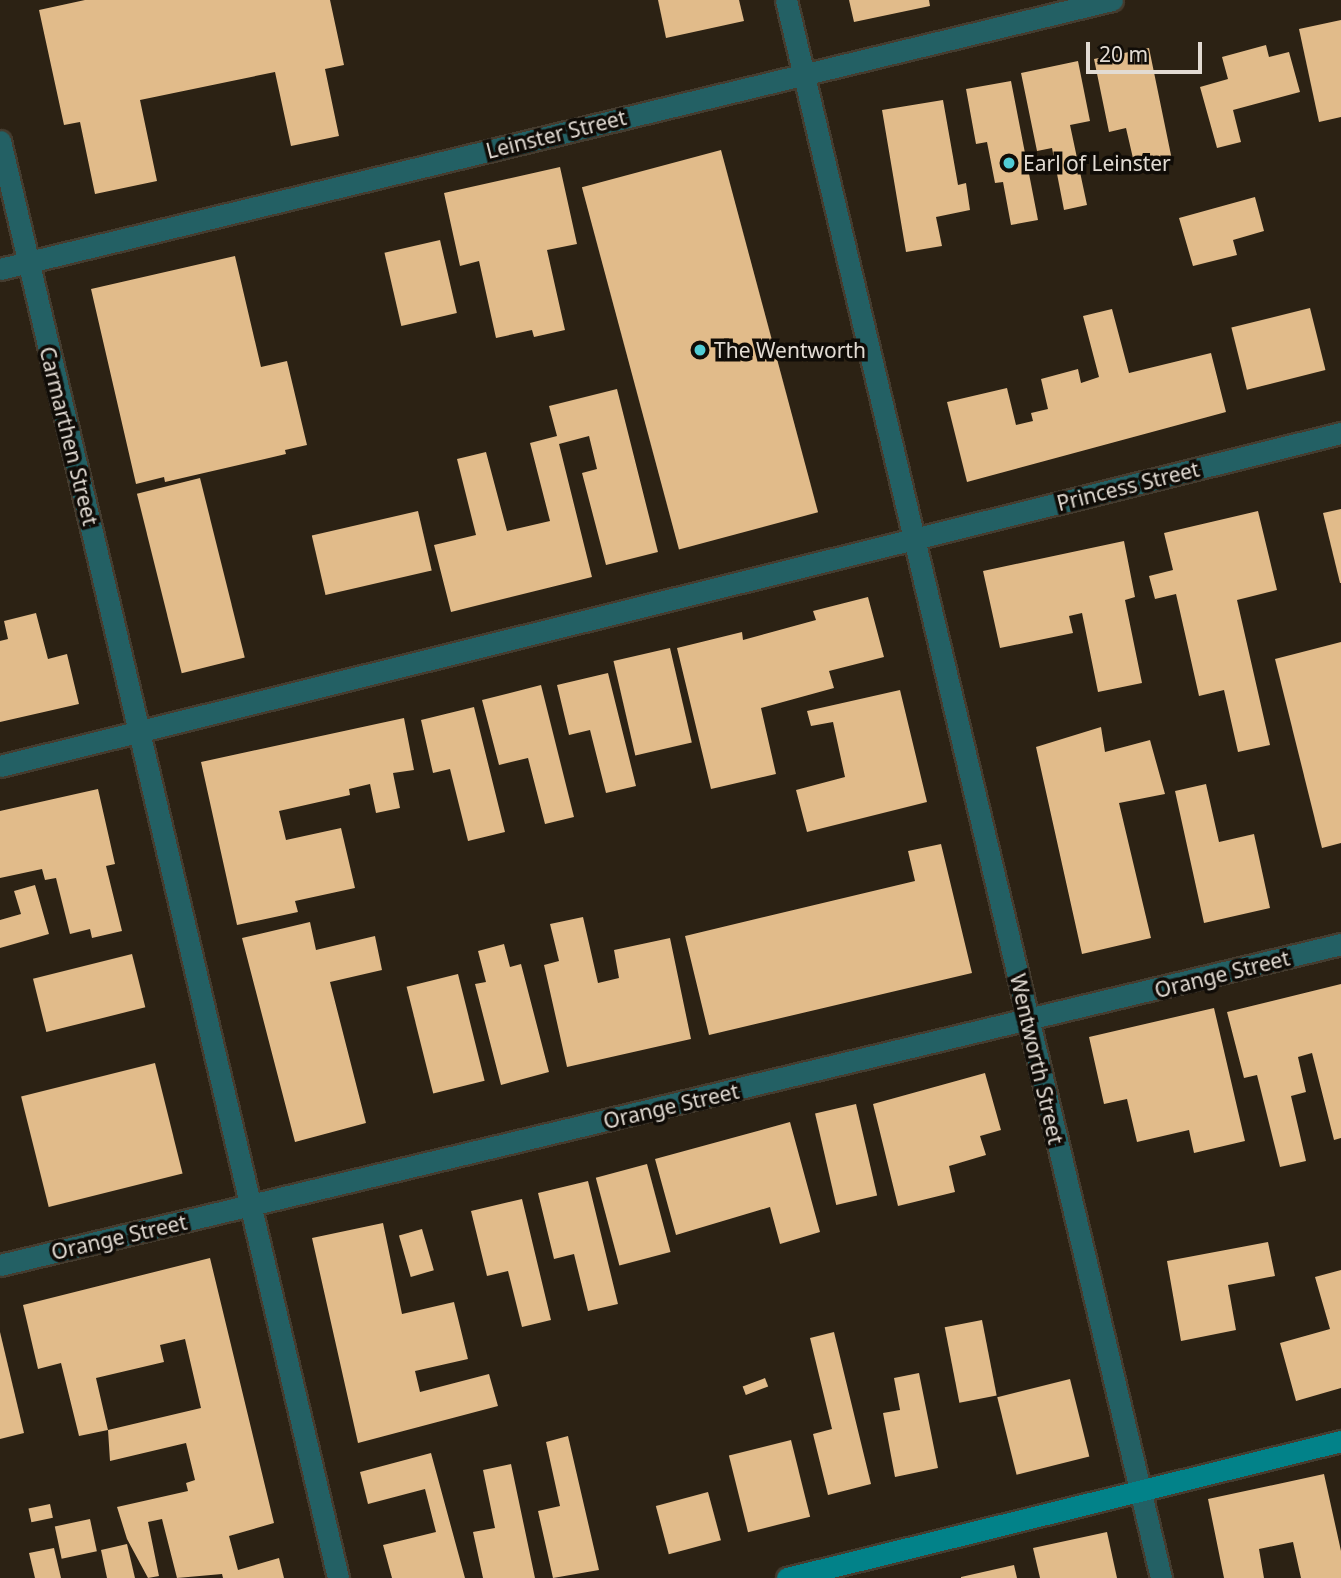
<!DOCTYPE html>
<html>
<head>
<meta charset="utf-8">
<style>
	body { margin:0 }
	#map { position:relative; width:1341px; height:1578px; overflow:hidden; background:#2c2214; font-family:"Noto Sans",sans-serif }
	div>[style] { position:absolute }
	.building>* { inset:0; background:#e1bb8a; transform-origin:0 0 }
	.roads { filter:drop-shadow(2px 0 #453c2f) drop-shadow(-2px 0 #453c2f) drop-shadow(0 2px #453c2f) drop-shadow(0 -2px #453c2f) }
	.street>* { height:21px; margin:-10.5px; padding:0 10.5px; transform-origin:10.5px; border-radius:10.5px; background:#236064 }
	.secondary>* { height:21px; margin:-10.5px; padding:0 10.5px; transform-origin:10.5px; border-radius:10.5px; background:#028289 }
	.dots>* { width:19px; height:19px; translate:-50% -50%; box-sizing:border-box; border:4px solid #100c07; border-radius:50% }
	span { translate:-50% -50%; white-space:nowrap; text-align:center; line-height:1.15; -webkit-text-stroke:7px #100c07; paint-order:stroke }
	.street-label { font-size:21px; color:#e2dbd3 }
	.poi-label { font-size:21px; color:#e2dbd3 }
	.left { translate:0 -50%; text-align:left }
	.scale { position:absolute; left:1086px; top:42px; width:116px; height:32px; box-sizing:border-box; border:4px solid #e2dbd3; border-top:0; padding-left:9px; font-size:21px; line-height:24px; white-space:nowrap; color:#e2dbd3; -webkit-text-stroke:5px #100c07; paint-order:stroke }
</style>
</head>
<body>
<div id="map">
	<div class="building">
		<div style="clip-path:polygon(85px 0,330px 0,344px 65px,325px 69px,339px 136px,291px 146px,275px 72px,140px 100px,157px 181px,95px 194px,80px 122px,64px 125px,39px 10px)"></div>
		<div style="clip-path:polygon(658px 0,739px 0,744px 21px,666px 38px)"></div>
		<div style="clip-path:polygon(849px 0,929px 0,930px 6px,854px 22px)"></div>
		<div style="clip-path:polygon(1341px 20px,1341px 117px,1319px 122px,1299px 29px)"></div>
		<div style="clip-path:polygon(1266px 45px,1269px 57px,1289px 52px,1300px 92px,1233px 110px,1241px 142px,1217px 148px,1200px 87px,1228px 79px,1222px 57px)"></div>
		<div style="clip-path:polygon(1149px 48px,1172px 160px,1135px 167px,1126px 128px,1109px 132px,1094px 59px)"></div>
		<div style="clip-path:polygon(1078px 61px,1090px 121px,1070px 125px,1087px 205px,1064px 210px,1052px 148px,1037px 151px,1021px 73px)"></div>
		<div style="clip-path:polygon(1011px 81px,1038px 220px,1011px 225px,1003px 182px,995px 183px,987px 142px,976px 144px,966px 89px)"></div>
		<div style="clip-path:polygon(943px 100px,958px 185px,966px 183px,970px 210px,936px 217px,942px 246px,906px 252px,882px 110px)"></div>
		<div style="left:721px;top:150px;width:375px;height:144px;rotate:75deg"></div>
		<div style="clip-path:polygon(560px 167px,577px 244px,547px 250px,565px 330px,534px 337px,532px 330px,496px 338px,479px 261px,460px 266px,444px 193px)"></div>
		<div style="clip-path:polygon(1255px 197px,1264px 231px,1233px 240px,1237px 255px,1193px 266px,1179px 218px)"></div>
		<div style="left:440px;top:240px;width:75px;height:57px;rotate:77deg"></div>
		<div style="clip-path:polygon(235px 256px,261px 367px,287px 361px,307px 445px,285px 450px,286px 454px,165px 482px,164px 477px,136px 484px,91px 289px)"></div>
		<div style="left:1310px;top:308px;width:64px;height:81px;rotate:76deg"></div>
		<div style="clip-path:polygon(1112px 309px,1129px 373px,1211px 353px,1226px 412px,967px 482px,947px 402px,1007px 388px,1016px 425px,1033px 421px,1031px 413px,1048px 409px,1041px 379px,1078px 369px,1081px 383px,1099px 377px,1083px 316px)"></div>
		<div style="clip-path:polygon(617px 389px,658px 552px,606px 565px,582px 473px,597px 469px,589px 436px,559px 444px,592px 577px,451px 612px,434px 545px,476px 535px,457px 459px,486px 452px,507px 531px,550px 521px,530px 443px,557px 436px,549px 406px)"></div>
		<div style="left:200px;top:478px;width:185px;height:65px;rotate:76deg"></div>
		<div style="clip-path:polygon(1341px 509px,1341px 583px,1340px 583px,1323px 513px)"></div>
		<div style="left:418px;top:511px;width:61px;height:109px;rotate:77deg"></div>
		<div style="clip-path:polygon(1258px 511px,1277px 590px,1237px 600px,1270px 745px,1238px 752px,1224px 690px,1199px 696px,1176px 594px,1155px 599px,1149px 576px,1173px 570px,1164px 533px)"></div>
		<div style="clip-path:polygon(1124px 541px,1135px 597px,1125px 600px,1142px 683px,1098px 692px,1082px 613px,1069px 616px,1073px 633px,1000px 648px,983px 571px)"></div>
		<div style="clip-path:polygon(868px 597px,884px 657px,829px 671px,834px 688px,761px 708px,776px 774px,711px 789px,677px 648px,742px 632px,743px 640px,816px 620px,813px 611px)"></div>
		<div style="clip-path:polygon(36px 613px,48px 659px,67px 654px,79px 704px,0 722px,0 641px,8px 639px,4px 621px)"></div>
		<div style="clip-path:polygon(1341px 642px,1341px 843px,1322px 848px,1275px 659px)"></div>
		<div style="left:670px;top:648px;width:97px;height:58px;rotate:77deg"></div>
		<div style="clip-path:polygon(608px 673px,636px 786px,606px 793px,590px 730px,569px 735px,557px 685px)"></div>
		<div style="clip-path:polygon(541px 685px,574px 817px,545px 824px,528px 758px,499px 765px,482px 700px)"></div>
		<div style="clip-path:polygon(900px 690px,927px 802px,807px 832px,796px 790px,845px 777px,833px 722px,811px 726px,807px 711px)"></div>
		<div style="clip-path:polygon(474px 707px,505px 832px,468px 841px,450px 769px,433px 773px,421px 720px)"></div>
		<div style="clip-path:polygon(404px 718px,414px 770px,393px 773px,400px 808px,376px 813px,370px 784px,349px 789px,350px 795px,279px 811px,286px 840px,341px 828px,355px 888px,295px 901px,298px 912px,237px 925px,201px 762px)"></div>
		<div style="clip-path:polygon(1101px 727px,1105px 752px,1150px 740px,1165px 794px,1119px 803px,1151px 938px,1082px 954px,1036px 747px)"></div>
		<div style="clip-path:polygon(1206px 784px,1219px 842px,1254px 834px,1270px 908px,1204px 923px,1175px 791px)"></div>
		<div style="clip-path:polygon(98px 789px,115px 864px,106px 866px,122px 931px,92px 938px,90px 929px,70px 934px,56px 878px,45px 880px,42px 869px,0 878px,0 811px)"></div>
		<div style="clip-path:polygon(941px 844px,972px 973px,709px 1035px,685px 936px,915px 881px,908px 851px)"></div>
		<div style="clip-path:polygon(35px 885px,49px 934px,0 948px,0 920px,21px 914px,14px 891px)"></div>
		<div style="clip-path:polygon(583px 917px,598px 983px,619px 978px,614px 950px,670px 938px,691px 1039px,567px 1067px,544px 965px,559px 961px,550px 924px)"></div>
		<div style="clip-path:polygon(310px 922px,316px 950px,375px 936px,382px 970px,330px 982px,366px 1123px,295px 1142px,242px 938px)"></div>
		<div style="clip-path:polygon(504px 944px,510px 967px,521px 964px,549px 1072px,501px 1085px,475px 984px,486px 982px,478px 951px)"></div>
		<div style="left:132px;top:954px;width:55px;height:102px;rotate:76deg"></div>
		<div style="left:458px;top:974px;width:110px;height:53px;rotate:76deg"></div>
		<div style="clip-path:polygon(1341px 984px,1341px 1138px,1334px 1140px,1312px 1053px,1298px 1057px,1306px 1092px,1291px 1096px,1306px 1161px,1280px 1167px,1257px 1075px,1244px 1078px,1227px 1012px)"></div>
		<div style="clip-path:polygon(1214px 1008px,1245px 1141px,1194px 1153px,1189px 1130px,1137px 1142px,1127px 1099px,1104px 1104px,1089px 1037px)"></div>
		<div style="left:155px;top:1063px;width:114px;height:138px;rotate:76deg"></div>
		<div style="clip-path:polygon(985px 1073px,1001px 1130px,980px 1136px,986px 1155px,949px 1166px,955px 1192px,898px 1206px,873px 1104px)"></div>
		<div style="left:856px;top:1104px;width:94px;height:42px;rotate:77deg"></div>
		<div style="clip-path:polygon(790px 1122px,820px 1232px,780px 1244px,770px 1207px,676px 1235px,655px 1159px)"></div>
		<div style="left:647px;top:1164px;width:91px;height:53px;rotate:75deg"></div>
		<div style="clip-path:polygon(588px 1181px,618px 1304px,588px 1311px,574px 1254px,554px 1259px,538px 1193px)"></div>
		<div style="clip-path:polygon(522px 1199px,551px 1320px,522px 1327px,508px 1271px,487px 1276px,471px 1211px)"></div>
		<div style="clip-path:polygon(383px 1223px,402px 1314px,454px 1302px,468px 1359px,415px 1371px,420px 1392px,489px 1374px,498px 1406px,358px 1443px,312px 1238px)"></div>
		<div style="left:422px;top:1229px;width:43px;height:24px;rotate:74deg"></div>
		<div style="clip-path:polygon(1268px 1242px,1275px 1276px,1228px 1285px,1236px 1330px,1181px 1341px,1167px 1261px)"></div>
		<div style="clip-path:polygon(210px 1258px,274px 1523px,229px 1536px,238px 1570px,279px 1558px,284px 1578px,223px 1578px,222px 1574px,177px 1578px,162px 1519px,148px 1522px,159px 1576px,148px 1578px,127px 1539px,117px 1507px,188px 1491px,186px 1483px,195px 1480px,186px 1443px,110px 1461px,108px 1430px,201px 1408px,185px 1339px,160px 1345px,164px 1362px,96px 1378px,108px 1430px,79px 1436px,61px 1363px,38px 1369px,23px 1305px)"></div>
		<div style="clip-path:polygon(1341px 1270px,1341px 1388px,1296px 1401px,1280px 1343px,1330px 1329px,1315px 1277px)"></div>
		<div style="left:982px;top:1320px;width:77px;height:38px;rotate:79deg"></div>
		<div style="clip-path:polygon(0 1332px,24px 1433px,0 1439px)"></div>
		<div style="clip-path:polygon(834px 1332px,871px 1484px,828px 1495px,813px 1434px,832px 1429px,810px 1338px)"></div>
		<div style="clip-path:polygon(919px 1373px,938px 1468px,895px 1477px,883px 1413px,900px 1410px,894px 1378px)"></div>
		<div style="left:765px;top:1378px;width:9px;height:24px;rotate:69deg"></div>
		<div style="left:1070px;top:1379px;width:80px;height:75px;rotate:76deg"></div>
		<div style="clip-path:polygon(568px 1436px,599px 1570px,553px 1578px,538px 1511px,560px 1506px,546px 1442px)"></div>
		<div style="left:791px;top:1440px;width:79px;height:64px;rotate:76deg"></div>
		<div style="clip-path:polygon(431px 1453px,465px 1578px,392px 1578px,383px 1545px,436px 1532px,425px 1489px,368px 1504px,360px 1472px)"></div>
		<div style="clip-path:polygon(511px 1464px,535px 1578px,483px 1578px,473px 1532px,495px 1528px,483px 1470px)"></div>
		<div style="clip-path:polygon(1324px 1474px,1341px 1551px,1341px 1578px,1301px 1578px,1293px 1542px,1259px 1549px,1264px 1578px,1224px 1578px,1208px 1499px)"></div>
		<div style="left:708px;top:1492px;width:50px;height:54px;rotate:75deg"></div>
		<div style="left:50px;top:1504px;width:14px;height:22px;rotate:78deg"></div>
		<div style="left:90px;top:1519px;width:33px;height:36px;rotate:78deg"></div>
		<div style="clip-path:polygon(1107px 1532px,1117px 1578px,1040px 1578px,1033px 1548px)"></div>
		<div style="clip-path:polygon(127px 1544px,135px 1578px,107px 1578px,101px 1550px)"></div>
		<div style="clip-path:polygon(54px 1548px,61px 1578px,35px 1578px,29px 1553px)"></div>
		<div style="clip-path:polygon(1014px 1565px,1017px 1578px,961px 1578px,961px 1577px)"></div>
	</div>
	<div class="roads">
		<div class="street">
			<div style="left:786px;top:0;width:1622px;rotate:76.63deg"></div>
			<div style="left:0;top:141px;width:1476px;rotate:76.76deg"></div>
			<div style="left:0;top:269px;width:1144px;rotate:-13.6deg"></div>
			<div style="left:0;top:766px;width:1382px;rotate:-13.95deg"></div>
			<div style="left:0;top:1265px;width:1379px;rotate:-13.46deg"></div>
		</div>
		<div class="secondary">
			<div style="left:787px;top:1578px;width:571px;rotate:-13.89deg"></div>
		</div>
	</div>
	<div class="dots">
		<div style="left:1009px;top:163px;background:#51ccd4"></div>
		<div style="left:700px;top:350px;background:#51ccd4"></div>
	</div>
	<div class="street-label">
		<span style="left:556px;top:134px;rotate:-14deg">Leinster Street</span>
		<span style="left:69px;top:436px;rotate:76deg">Carmarthen Street</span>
		<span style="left:1128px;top:486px;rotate:-14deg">Princess Street</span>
		<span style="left:1222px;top:974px;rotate:-14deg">Orange Street</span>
		<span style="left:1037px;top:1059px;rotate:77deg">Wentworth Street</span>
		<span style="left:671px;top:1106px;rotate:-13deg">Orange Street</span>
		<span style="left:119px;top:1237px;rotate:-13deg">Orange Street</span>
	</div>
	<div class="poi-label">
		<span class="left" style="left:1023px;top:163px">Earl of Leinster</span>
		<span class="left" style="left:714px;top:350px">The Wentworth</span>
	</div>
	<div class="scale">20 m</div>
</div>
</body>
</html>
